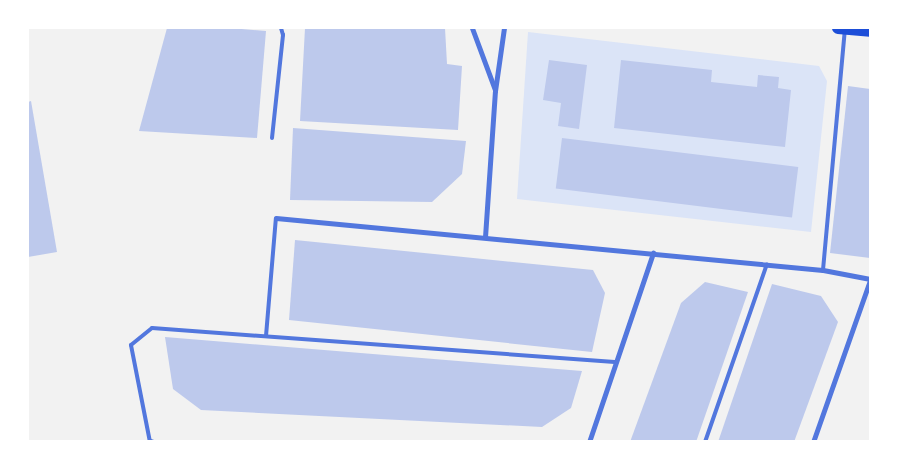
<!DOCTYPE html>
<html>
<head>
<meta charset="utf-8">
<style>
	body { margin:0 }
	#map { position:relative; width:898px; height:469px; overflow:hidden; background:#f2f2f2; font-family:"Titillium Web",sans-serif }
	div>[style] { position:absolute }
	.green>* { inset:0; background:#dbe4f7 }
	.building>* { inset:0; background:#bdc9ec; transform-origin:0 0 }
	.service>* { height:4px; margin:-2px; padding:0 2px; transform-origin:2px; border-radius:2px; background:#5277de }
	.minor>* { height:5px; margin:-2.5px; padding:0 2.5px; transform-origin:2.5px; border-radius:2.5px; background:#5277de }
	.primary>* { height:12px; margin:-6px; padding:0 6px; transform-origin:6px; border-radius:6px; background:#1d4ed8 }
	span { translate:-50% -50%; white-space:nowrap; text-align:center; line-height:1.15; -webkit-text-stroke:4px #fff; paint-order:stroke }
	.frame { position:absolute; inset:0; border:29px solid #fff; pointer-events:none }
</style>
</head>
<body>
<div id="map">
	<div class="green">
		<div style="clip-path:polygon(528px 32px,819px 66px,827px 81px,811px 232px,517px 199px)"></div>
	</div>
	<div class="building">
		<div style="clip-path:polygon(167px 28px,230px 28px,266px 31px,257px 138px,139px 131px)"></div>
		<div style="clip-path:polygon(305px 28px,445px 28px,447px 64px,462px 66px,458px 130px,300px 121px)"></div>
		<div style="clip-path:polygon(549px 60px,587px 65px,579px 129px,558px 126px,561px 103px,543px 100px)"></div>
		<div style="clip-path:polygon(621px 60px,712px 70px,711px 82px,757px 87px,758px 75px,779px 77px,778px 88px,791px 90px,785px 147px,614px 128px)"></div>
		<div style="clip-path:polygon(848px 86px,870px 89px,870px 258px,830px 253px)"></div>
		<div style="clip-path:polygon(31px 101px,57px 252px,28px 257px,28px 102px)"></div>
		<div style="clip-path:polygon(293px 128px,466px 141px,462px 174px,432px 202px,290px 200px)"></div>
		<div style="left:562px;top:138px;width:238px;height:51px;rotate:7deg"></div>
		<div style="clip-path:polygon(295px 240px,593px 270px,605px 293px,592px 352px,289px 320px)"></div>
		<div style="clip-path:polygon(705px 282px,748px 292px,696px 442px,630px 442px,681px 303px)"></div>
		<div style="clip-path:polygon(772px 284px,821px 296px,838px 322px,794px 442px,718px 442px)"></div>
		<div style="clip-path:polygon(165px 337px,582px 371px,571px 408px,542px 427px,201px 410px,173px 389px)"></div>
	</div>
	<div class="service">
		<div style="left:272px;top:138px;width:104px;rotate:-83.9deg"></div>
		<div style="left:283px;top:35px;width:7px;rotate:-106deg"></div>
		<div style="left:823px;top:270px;width:241px;rotate:-84.8deg"></div>
		<div style="left:266px;top:336px;width:118px;rotate:-85.2deg"></div>
		<div style="left:150px;top:442px;width:99px;rotate:-101.1deg"></div>
		<div style="left:131px;top:345px;width:27px;rotate:-39deg"></div>
		<div style="left:152px;top:328px;width:464px;rotate:4.2deg"></div>
		<div style="left:705px;top:442px;width:188px;rotate:-70.8deg"></div>
	</div>
	<div class="minor">
		<div style="left:472px;top:28px;width:66px;rotate:69.6deg"></div>
		<div style="left:276px;top:218px;width:549px;rotate:5.43deg"></div>
		<div style="left:823px;top:270px;width:48px;rotate:10.8deg"></div>
		<div style="left:485px;top:237px;width:146px;rotate:-86.1deg"></div>
		<div style="left:495px;top:91px;width:64px;rotate:-81.9deg"></div>
		<div style="left:150px;top:441px;width:3px;rotate:18deg"></div>
		<div style="left:589px;top:442px;width:200px;rotate:-71.3deg"></div>
		<div style="left:813px;top:442px;width:172px;rotate:-70.6deg"></div>
	</div>
	<div class="primary">
		<div style="left:838px;top:28px;width:32px;rotate:5deg"></div>
	</div>
	<div class="frame"></div>
</div>
</body>
</html>
